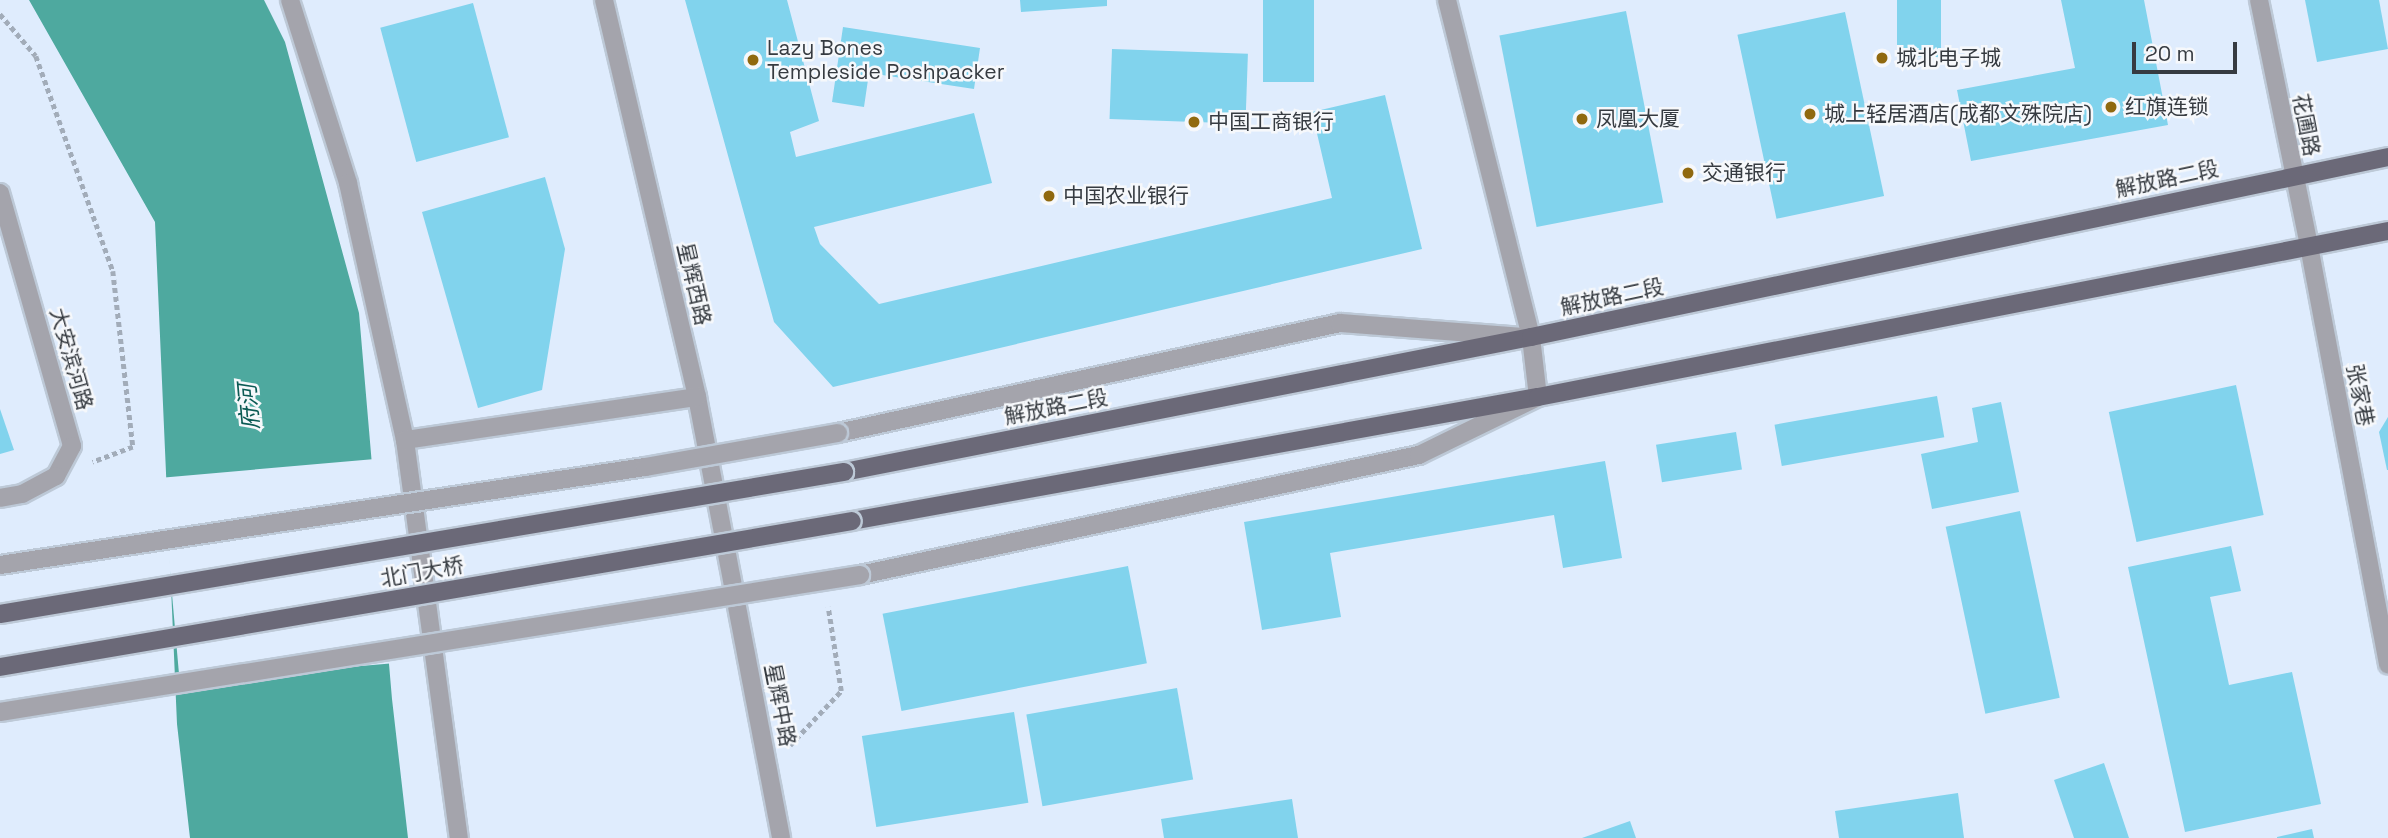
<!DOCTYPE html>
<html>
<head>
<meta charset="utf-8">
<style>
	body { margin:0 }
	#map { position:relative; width:2388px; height:838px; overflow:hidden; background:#dfecfd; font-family:"Space Grotesk","Noto Sans SC",sans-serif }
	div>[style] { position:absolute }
	.water>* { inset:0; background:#4ea99f }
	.pier>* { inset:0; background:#dfecfd; transform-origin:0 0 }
	.building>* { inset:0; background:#81d3ed; transform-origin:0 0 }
	.path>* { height:4.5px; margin-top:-2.25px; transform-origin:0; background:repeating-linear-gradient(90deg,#a2acb9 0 5px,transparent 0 8.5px) }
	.roads { filter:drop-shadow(2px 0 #bdc9d7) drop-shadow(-2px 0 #bdc9d7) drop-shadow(0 2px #bdc9d7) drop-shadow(0 -2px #bdc9d7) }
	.minor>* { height:18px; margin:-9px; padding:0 9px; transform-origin:9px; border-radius:9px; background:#a4a4ac }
	.major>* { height:18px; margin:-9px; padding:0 9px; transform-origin:9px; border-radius:9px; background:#6b6978 }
	.bridges { filter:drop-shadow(2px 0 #bdc9d7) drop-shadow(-2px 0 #bdc9d7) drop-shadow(0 2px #bdc9d7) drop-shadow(0 -2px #bdc9d7) }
	.minor-bridge>* { height:18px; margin:-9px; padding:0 9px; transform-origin:9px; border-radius:9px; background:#a4a4ac }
	.major-bridge>* { height:18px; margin:-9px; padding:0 9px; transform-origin:9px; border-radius:9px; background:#6b6978 }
	.dots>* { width:19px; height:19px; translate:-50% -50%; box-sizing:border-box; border:4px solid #f6f8fb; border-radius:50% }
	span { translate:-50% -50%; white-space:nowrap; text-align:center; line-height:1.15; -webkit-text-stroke:5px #f6f8fb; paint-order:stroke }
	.poi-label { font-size:21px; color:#363b41 }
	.left { translate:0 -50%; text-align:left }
	.street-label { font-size:21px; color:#363b41 }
	.water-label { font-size:23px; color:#0b5a54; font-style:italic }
	.scale { position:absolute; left:2132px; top:42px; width:105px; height:32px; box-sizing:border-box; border:4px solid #363b41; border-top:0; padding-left:9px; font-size:21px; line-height:24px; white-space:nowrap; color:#363b41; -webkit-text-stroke:5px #f6f8fb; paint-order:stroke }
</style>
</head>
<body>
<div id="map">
	<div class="water">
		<div style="clip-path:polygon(29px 0,264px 0,285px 42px,359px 313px,392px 699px,408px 838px,190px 838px,177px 724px,155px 222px)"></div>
	</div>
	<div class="pier">
		<div style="left:375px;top:459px;width:205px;height:214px;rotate:85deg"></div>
	</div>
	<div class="building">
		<div style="clip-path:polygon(685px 0,787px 0,819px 121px,790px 132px,796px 157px,974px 113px,992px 183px,814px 227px,820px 244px,879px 304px,1332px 198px,1312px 112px,1385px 95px,1422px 249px,833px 387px,774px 322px)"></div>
		<div style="clip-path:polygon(1020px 0,1107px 0,1107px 6px,1021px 12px)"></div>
		<div style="left:1263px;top:0;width:51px;height:82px"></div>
		<div style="left:1897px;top:0;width:44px;height:57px"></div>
		<div style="clip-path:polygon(2061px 0,2144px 0,2168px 125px,1971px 161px,1957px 90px,2075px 68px)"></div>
		<div style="clip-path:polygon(2305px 0,2379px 0,2388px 49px,2317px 62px)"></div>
		<div style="left:473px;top:3px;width:139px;height:96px;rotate:75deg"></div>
		<div style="left:1626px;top:11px;width:195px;height:129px;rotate:79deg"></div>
		<div style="left:1845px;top:12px;width:188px;height:110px;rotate:78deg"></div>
		<div style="clip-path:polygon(843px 27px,980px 48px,974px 89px,869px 73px,864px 107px,832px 102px)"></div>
		<div style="left:1112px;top:49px;width:136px;height:70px;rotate:2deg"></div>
		<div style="clip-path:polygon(545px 177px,565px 249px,542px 390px,478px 408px,422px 212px)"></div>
		<div style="left:2236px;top:385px;width:133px;height:130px;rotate:78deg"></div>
		<div style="left:1937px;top:396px;width:42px;height:165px;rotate:80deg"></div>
		<div style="clip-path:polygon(2001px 402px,2019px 492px,1932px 509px,1921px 454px,1978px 442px,1972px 408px)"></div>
		<div style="clip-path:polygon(0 409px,14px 450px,0 454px)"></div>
		<div style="clip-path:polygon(2388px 417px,2388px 470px,2387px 470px,2379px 432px)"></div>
		<div style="left:1736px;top:432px;width:38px;height:81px;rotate:81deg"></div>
		<div style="clip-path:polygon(1605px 461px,1622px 558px,1563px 568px,1554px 515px,1330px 553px,1341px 617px,1262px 630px,1244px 522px)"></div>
		<div style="left:2020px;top:511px;width:191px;height:76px;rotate:78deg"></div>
		<div style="clip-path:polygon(2231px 546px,2241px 591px,2210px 597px,2229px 685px,2292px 672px,2321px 804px,2185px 832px,2128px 567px)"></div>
		<div style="left:1128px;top:566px;width:99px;height:250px;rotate:79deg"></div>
		<div style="left:1177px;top:688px;width:93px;height:153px;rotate:80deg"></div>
		<div style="left:1014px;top:712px;width:92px;height:154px;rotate:81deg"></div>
		<div style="clip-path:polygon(2104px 763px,2129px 838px,2074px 838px,2054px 780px)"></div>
		<div style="clip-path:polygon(1958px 793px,1964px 838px,1839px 838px,1835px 811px)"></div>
		<div style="clip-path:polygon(1292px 799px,1298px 838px,1164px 838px,1161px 819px)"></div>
		<div style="clip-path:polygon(1630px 821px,1636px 838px,1582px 838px)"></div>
		<div style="clip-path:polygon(2312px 829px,2314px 838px,2277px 838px,2277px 837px)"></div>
	</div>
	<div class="path">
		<div style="left:0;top:14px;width:55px;rotate:49.4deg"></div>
		<div style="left:36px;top:56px;width:228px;rotate:70.3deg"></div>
		<div style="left:113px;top:271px;width:177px;rotate:83.5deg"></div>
		<div style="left:133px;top:447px;width:43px;rotate:159.4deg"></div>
		<div style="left:790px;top:745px;width:74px;rotate:-46.6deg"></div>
		<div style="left:841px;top:691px;width:85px;rotate:-98.8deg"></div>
	</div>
	<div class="roads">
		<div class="minor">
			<div style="left:290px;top:0;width:192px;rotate:72.4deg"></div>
			<div style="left:348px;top:183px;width:263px;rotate:77.5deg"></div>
			<div style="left:405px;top:440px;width:402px;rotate:82.3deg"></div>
			<div style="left:604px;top:0;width:408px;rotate:76.8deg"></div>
			<div style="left:697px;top:397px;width:449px;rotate:79.2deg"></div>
			<div style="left:2259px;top:0;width:251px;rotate:78.5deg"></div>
			<div style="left:2309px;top:246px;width:426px;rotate:79.3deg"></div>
			<div style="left:0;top:193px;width:263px;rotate:74.1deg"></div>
			<div style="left:72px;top:446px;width:34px;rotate:118deg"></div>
			<div style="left:56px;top:476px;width:38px;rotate:152deg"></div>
			<div style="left:22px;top:494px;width:22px;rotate:170deg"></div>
			<div style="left:838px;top:433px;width:514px;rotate:-12.36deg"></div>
			<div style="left:1340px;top:323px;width:181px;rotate:4.4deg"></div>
			<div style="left:405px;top:440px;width:295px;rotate:-8.4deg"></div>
			<div style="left:860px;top:575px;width:572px;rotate:-12.12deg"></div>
			<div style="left:1419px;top:455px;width:132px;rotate:-26deg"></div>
			<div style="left:1538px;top:397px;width:60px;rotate:-96.7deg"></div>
			<div style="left:1531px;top:337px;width:347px;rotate:-104deg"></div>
		</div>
		<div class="major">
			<div style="left:844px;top:472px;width:700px;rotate:-11.12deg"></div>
			<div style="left:1531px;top:337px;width:876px;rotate:-11.86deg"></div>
			<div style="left:852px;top:521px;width:697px;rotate:-10.25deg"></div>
			<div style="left:1538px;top:397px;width:866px;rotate:-11.05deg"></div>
		</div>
	</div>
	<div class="bridges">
		<div class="minor-bridge">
			<div style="left:0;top:565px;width:652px;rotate:-8.64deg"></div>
			<div style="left:645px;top:467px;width:196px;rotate:-10deg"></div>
			<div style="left:0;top:712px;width:871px;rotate:-9.05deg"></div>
		</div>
		<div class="major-bridge">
			<div style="left:0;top:614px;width:856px;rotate:-9.55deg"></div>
			<div style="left:0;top:667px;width:864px;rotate:-9.72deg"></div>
		</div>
	</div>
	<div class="dots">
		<div style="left:1882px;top:58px;background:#90690f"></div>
		<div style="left:753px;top:60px;background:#90690f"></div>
		<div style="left:2111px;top:107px;background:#90690f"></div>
		<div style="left:1810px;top:114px;background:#90690f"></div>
		<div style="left:1582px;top:119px;background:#90690f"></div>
		<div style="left:1194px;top:122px;background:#90690f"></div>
		<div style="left:1688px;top:173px;background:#90690f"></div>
		<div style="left:1049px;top:196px;background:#90690f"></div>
	</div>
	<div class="poi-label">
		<span class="left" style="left:767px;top:60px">Lazy Bones<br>Templeside Poshpacker</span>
		<span class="left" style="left:1896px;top:58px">城北电子城</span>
		<span class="left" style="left:2125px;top:107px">红旗连锁</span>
		<span class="left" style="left:1824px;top:114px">城上轻居酒店(成都文殊院店)</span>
		<span class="left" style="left:1596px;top:119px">凤凰大厦</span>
		<span class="left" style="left:1208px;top:122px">中国工商银行</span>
		<span class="left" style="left:1702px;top:173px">交通银行</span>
		<span class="left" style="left:1063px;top:196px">中国农业银行</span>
	</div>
	<div class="street-label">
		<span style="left:2306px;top:125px;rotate:79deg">花圃路</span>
		<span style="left:2167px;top:179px;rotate:-12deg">解放路二段</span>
		<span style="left:694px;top:284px;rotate:77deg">星辉西路</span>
		<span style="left:1612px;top:297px;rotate:-12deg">解放路二段</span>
		<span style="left:71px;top:359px;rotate:74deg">大安滨河路</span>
		<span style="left:2360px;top:395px;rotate:79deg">张家巷</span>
		<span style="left:1056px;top:407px;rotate:-11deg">解放路二段</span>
		<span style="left:422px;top:572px;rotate:-10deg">北门大桥</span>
		<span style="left:780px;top:705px;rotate:79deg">星辉中路</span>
	</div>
	<div class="water-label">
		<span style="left:249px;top:407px;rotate:-95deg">府河</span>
	</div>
	<div class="scale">20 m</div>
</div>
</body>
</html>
